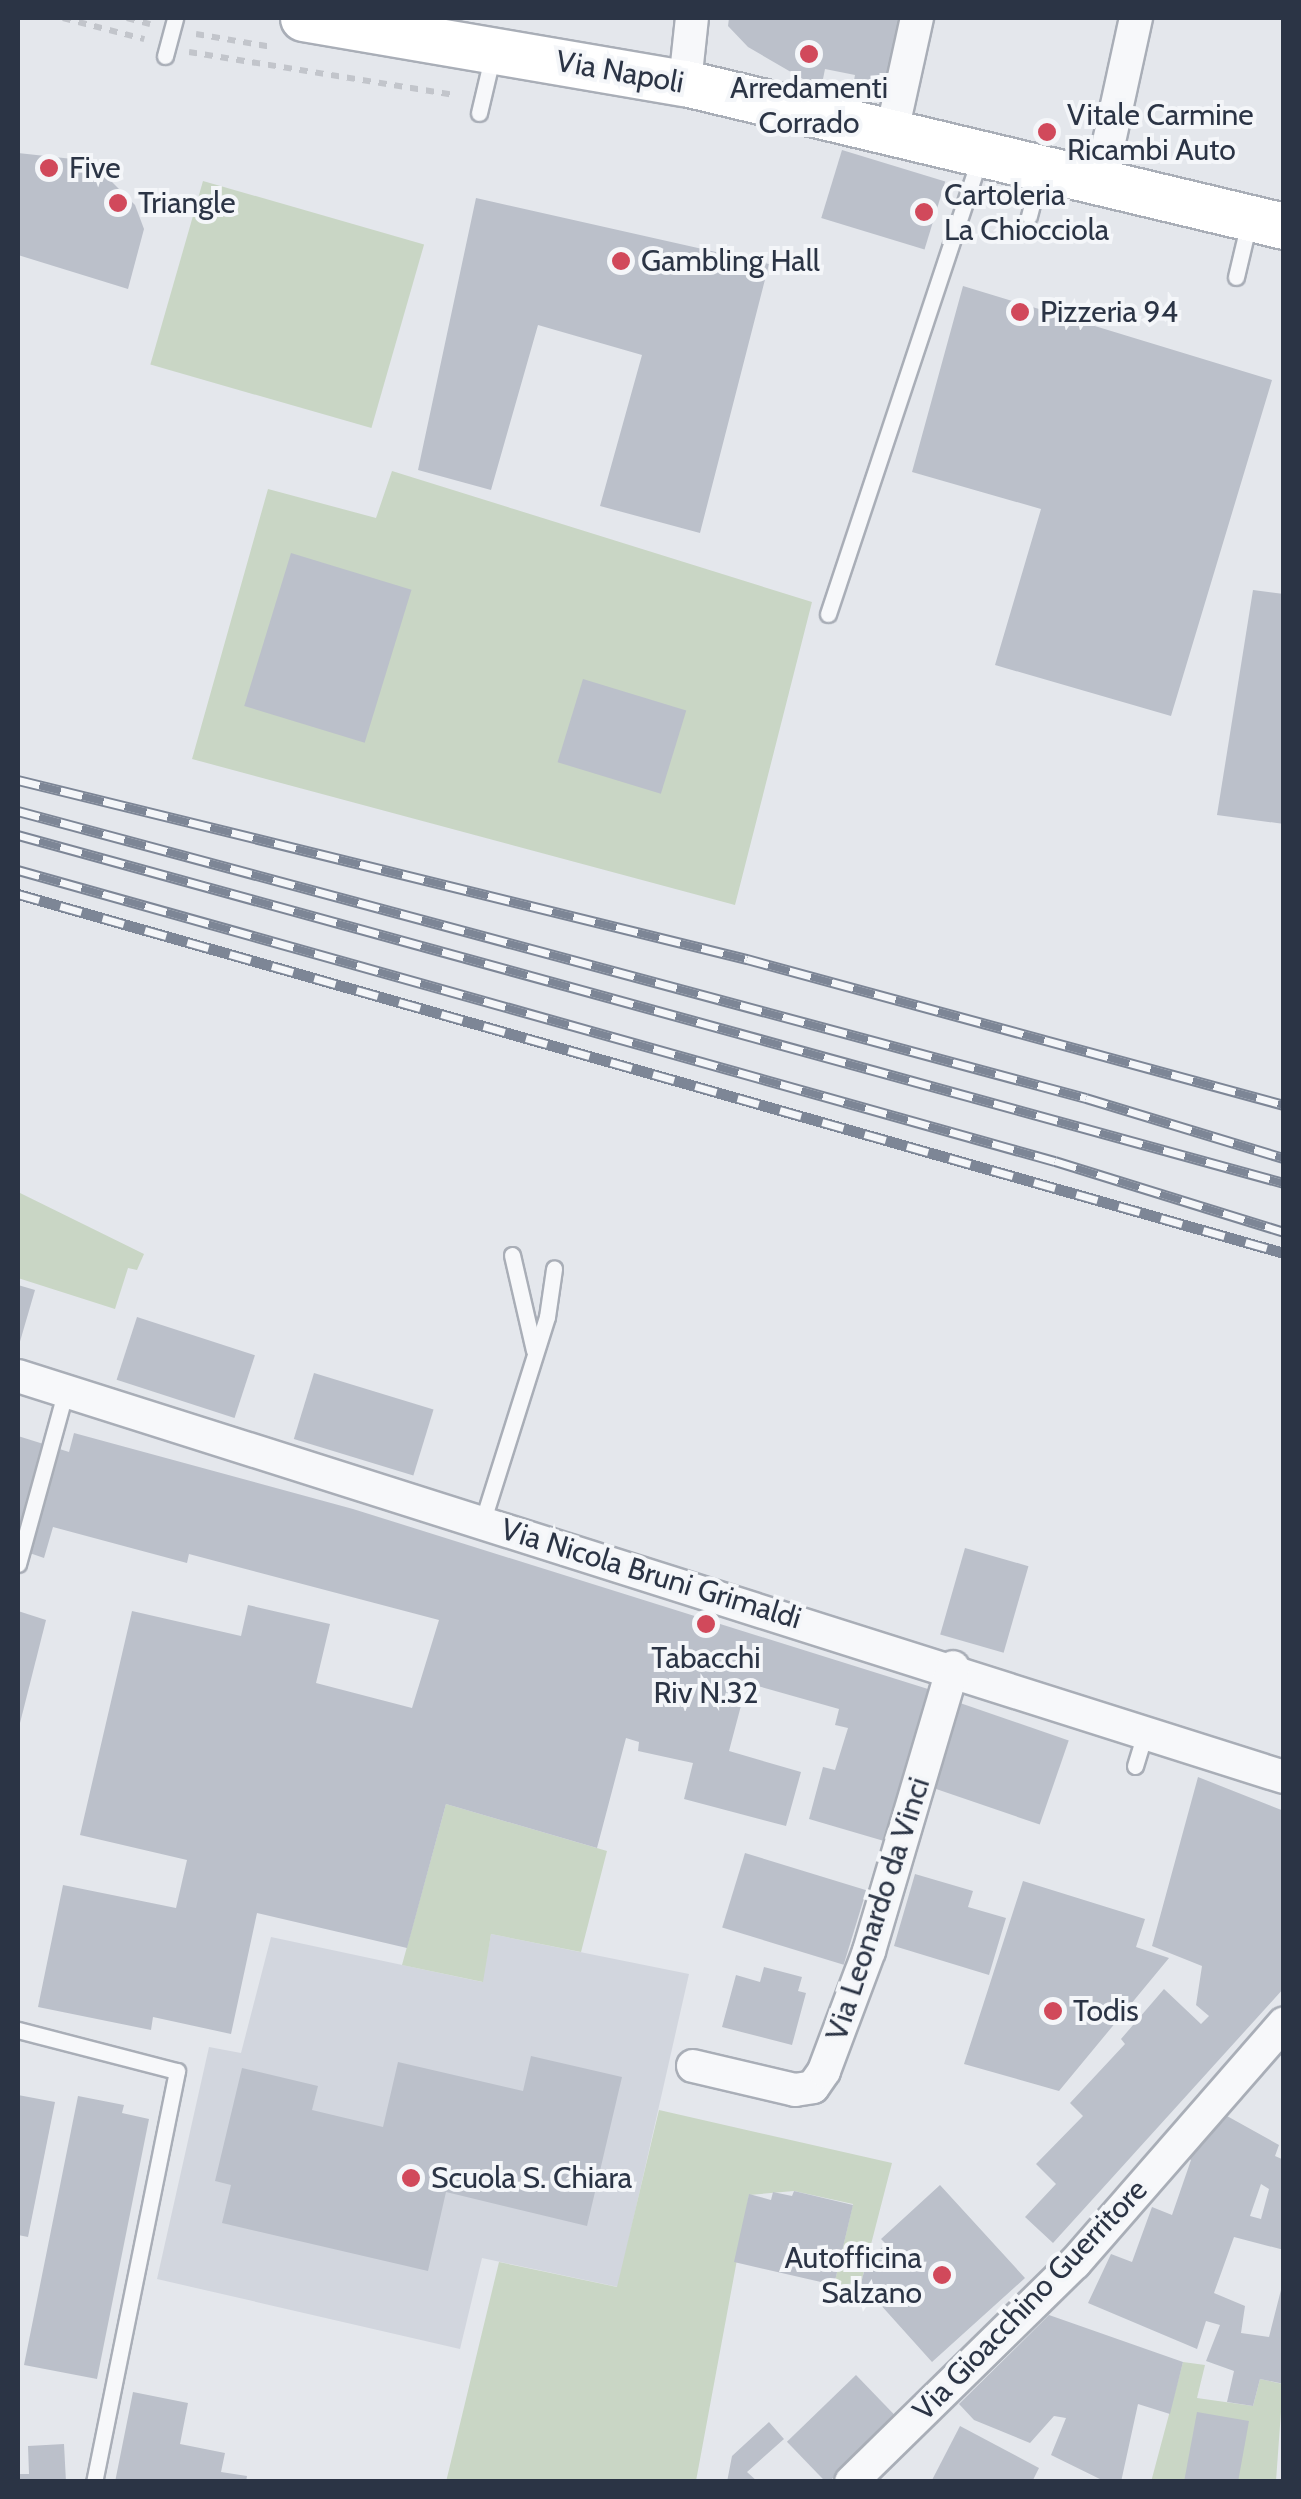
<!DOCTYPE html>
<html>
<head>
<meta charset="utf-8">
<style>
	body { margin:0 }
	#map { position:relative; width:1301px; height:2499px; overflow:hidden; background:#e4e7ec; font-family:Cabin,sans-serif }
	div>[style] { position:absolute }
	.built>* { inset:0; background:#d2d6de }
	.green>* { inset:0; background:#c9d6c5; transform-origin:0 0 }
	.building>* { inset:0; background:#bbc0ca; transform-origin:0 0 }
	.path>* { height:6px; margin-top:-3px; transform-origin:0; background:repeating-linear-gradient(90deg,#c2c5cb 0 8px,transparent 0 16px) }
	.roads { filter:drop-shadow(2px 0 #a9aeb7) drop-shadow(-2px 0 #a9aeb7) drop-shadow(0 2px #a9aeb7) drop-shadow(0 -2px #a9aeb7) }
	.service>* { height:15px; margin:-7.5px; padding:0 7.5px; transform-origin:7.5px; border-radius:7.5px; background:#f7f8fa }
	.minor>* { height:32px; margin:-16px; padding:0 16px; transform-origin:16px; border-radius:16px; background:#f7f8fa }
	.secondary>* { height:45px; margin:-22.5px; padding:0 22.5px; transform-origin:22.5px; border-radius:22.5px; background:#fff }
	.rail>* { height:11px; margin-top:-5.5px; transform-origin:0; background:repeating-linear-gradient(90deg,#f4f6f9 0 22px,#7d8696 0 44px); box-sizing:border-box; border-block:2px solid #7d8696 }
	.dots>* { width:28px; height:28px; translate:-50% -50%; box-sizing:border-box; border:5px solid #f4f6f9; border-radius:50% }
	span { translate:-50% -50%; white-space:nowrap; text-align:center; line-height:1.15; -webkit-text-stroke:8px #f4f6f9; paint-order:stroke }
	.street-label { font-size:30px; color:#2b3445 }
	.poi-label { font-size:30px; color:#2b3445 }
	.left { translate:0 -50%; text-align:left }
	.right { translate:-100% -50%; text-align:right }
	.frame { position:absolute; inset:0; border:20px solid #2b3445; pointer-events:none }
</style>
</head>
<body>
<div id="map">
	<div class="built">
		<div style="clip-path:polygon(491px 1934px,689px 1974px,618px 2287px,482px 2258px,460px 2349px,157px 2279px,209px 2047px,241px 2053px,271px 1937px,482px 1982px)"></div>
	</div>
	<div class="green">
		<div style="left:203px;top:181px;width:230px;height:191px;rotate:16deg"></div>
		<div style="clip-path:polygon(392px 471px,812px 602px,735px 905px,192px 759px,268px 489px,376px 518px)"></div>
		<div style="clip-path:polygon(18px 1192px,144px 1254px,137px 1270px,128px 1268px,115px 1309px,18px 1278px)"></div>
		<div style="clip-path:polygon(446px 1804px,607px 1851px,581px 1952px,491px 1934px,483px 1982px,402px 1965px)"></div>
		<div style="clip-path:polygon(659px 2110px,892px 2163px,861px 2283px,834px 2285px,853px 2204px,794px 2191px,749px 2195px,696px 2481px,446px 2482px,499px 2262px,617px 2287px)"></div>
		<div style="clip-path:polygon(1183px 2362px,1205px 2365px,1197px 2398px,1253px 2406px,1260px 2379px,1283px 2384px,1276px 2481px,1151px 2482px)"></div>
	</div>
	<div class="building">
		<div style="clip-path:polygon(729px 18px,909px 18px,889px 100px,852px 91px,855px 75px,825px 69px,822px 84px,803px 79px,748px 47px,728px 26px)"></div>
		<div style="left:842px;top:150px;width:108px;height:71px;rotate:17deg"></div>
		<div style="clip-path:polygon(18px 153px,91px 161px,135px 205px,144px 229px,128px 289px,18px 255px)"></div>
		<div style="clip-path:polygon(476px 198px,769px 264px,700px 533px,600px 506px,642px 355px,538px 325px,491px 490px,418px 470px)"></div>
		<div style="clip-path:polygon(963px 286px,1272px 380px,1171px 716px,995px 665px,1041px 509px,912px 472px)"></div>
		<div style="left:291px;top:553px;width:126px;height:160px;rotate:17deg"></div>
		<div style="clip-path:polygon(1253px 590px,1284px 594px,1284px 824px,1217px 815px)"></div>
		<div style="left:583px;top:679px;width:108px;height:87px;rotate:17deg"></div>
		<div style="clip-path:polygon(18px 1285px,35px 1290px,19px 1345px,18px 1345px)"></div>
		<div style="left:137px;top:1317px;width:124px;height:66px;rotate:18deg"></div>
		<div style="left:314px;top:1373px;width:125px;height:69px;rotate:17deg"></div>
		<div style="clip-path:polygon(74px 1433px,353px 1509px,928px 1689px,884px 1841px,809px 1819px,823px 1767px,835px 1770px,848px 1728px,835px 1725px,839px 1709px,747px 1683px,729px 1751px,801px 1772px,786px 1826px,684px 1799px,693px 1763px,638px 1751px,639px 1742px,626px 1738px,597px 1848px,446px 1804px,407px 1948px,257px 1913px,231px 2034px,153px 2017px,151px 2030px,38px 2007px,63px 1885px,176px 1908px,187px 1860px,80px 1835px,132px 1611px,241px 1636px,248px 1605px,330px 1624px,316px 1683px,412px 1708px,439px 1620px,189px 1554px,187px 1563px,53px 1527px,44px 1558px,18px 1549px,18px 1436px,69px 1452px)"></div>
		<div style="left:965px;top:1548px;width:66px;height:90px;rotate:16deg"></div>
		<div style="clip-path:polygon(18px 1611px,46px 1620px,19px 1727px,18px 1727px)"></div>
		<div style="left:960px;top:1703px;width:115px;height:89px;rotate:19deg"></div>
		<div style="clip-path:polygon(1198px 1777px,1284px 1811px,1284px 1988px,1053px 2243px,1025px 2217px,1056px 2184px,1036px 2164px,1083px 2116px,1070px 2103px,1125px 2044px,1121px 2039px,1164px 1989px,1201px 2024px,1209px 2016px,1196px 2005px,1202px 1966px,1152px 1946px)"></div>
		<div style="left:745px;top:1853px;width:127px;height:78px;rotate:17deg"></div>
		<div style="clip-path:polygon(915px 1874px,973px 1891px,968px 1907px,1006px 1918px,989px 1975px,894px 1946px)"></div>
		<div style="clip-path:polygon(1023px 1881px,1145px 1919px,1136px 1947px,1169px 1958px,1059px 2091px,964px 2064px)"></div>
		<div style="clip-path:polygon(764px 1967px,802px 1977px,798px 1991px,806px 1993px,792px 2045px,722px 2027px,736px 1975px,760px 1982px)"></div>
		<div style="clip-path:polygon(531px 2056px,622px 2077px,587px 2226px,446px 2192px,428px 2271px,222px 2223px,231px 2185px,215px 2181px,242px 2068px,318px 2086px,312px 2110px,383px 2127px,398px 2062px,523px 2091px)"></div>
		<div style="clip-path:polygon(18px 2095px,55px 2102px,28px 2237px,18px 2235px)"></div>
		<div style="clip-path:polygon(78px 2096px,124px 2105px,122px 2113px,149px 2119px,97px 2379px,24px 2365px)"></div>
		<div style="clip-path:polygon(evenodd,1227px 2116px,1279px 2145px,1275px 2156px,1284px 2160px,1284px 2250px,1234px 2237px,1214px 2293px,1245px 2306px,1241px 2333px,1269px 2337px,1284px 2278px,1284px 2384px,1260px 2379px,1253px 2406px,1227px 2402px,1234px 2371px,1206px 2361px,1220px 2325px,1206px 2321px,1197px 2349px,1088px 2303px,1111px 2254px,1132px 2262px,1152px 2207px,1172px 2215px,1191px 2160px,1184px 2155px,1227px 2116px,1261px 2184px,1269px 2189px,1261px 2219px,1250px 2216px,1261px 2184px)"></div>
		<div style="clip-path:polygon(940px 2185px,1025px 2278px,932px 2362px,861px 2283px,867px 2261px,886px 2244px,881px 2239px)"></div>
		<div style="clip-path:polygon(794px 2191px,853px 2205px,834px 2285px,734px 2262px,749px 2194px,771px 2200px,773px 2192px,792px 2196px)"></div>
		<div style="clip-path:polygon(1049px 2315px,1183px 2362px,1170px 2414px,1138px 2404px,1121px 2482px,1106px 2482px,1051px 2455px,1066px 2418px,1054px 2416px,1030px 2443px,974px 2420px,959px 2404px)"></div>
		<div style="left:856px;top:2375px;width:58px;height:96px;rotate:46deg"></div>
		<div style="clip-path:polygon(133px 2392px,188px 2403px,180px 2444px,225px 2453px,221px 2472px,247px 2476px,246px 2482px,115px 2482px)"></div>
		<div style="clip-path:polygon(1197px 2412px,1249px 2421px,1238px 2482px,1184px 2482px)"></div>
		<div style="clip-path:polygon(769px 2422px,784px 2439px,747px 2472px,758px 2482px,727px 2482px,732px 2456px)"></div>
		<div style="clip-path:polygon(960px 2426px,1039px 2468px,1032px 2482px,931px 2482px)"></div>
		<div style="clip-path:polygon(64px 2444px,66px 2482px,18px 2482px,18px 2474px,29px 2474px,28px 2446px)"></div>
	</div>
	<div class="path">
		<div style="left:63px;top:18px;width:84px;rotate:14.5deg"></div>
		<div style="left:127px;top:18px;width:24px;rotate:15deg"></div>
		<div style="left:196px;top:34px;width:77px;rotate:9.7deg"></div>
		<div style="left:189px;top:52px;width:269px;rotate:9.2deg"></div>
	</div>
	<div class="roads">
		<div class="service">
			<div style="left:165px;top:56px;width:39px;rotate:-75deg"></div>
			<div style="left:479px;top:113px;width:61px;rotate:-76.7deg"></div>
			<div style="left:1029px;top:216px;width:44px;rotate:-75.7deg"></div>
			<div style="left:1236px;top:277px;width:57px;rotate:-76.7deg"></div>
			<div style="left:828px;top:614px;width:478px;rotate:-71.6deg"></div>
			<div style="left:512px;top:1255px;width:98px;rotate:77deg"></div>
			<div style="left:482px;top:1523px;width:216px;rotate:-72.5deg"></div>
			<div style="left:547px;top:1317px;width:49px;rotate:-81.7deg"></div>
			<div style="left:18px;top:1564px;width:180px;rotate:-74.6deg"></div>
			<div style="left:1135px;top:1766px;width:37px;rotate:-73deg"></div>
			<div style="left:18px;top:2030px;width:164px;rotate:14.5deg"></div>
			<div style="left:177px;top:2071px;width:419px;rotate:101.4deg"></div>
		</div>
		<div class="minor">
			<div style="left:685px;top:83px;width:65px;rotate:-83.9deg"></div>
			<div style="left:891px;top:136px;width:121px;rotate:-77.6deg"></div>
			<div style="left:1100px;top:183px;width:169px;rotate:-77.7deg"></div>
			<div style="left:18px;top:1376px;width:1328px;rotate:17.58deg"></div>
			<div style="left:693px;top:2066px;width:105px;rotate:13.2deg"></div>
			<div style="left:795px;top:2090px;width:18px;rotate:-9deg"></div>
			<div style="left:813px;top:2087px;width:19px;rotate:-55deg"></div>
			<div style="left:824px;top:2071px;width:128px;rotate:-69.4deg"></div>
			<div style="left:869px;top:1951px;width:296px;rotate:-73.5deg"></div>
			<div style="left:851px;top:2482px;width:313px;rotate:-44.4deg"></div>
			<div style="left:1075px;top:2263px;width:318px;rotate:-48.9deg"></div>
		</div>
		<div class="secondary">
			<div style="left:303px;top:18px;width:387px;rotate:9.7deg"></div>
			<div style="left:685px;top:83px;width:616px;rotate:13.43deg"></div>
		</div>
	</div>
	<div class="rail">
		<div style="left:18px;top:780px;width:751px;rotate:13.8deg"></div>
		<div style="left:747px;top:959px;width:556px;rotate:15.21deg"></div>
		<div style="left:18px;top:811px;width:1106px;rotate:15.04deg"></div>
		<div style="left:1086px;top:1098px;width:207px;rotate:16.9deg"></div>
		<div style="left:18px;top:835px;width:1313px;rotate:15.37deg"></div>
		<div style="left:18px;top:870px;width:1077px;rotate:15.68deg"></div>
		<div style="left:1055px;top:1161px;width:240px;rotate:17.2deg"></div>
		<div style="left:18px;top:894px;width:1316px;rotate:15.83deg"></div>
	</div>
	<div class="dots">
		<div style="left:809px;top:54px;background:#d1495b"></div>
		<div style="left:1047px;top:132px;background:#d1495b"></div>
		<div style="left:49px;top:168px;background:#d1495b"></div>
		<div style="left:118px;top:203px;background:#d1495b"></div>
		<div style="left:924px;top:212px;background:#d1495b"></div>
		<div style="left:621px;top:261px;background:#d1495b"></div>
		<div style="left:1020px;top:312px;background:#d1495b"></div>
		<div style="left:706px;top:1624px;background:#d1495b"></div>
		<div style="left:1053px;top:2011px;background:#d1495b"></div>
		<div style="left:411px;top:2178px;background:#d1495b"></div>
		<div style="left:942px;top:2275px;background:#d1495b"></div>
	</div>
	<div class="street-label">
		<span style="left:620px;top:72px;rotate:10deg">Via Napoli</span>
		<span style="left:651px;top:1574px;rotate:17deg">Via Nicola Bruni Grimaldi</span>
		<span style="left:878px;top:1909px;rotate:-72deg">Via Leonardo da Vinci</span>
		<span style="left:1030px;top:2300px;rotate:-46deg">Via Gioacchino Guerritore</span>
	</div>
	<div class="poi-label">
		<span style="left:809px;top:105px">Arredamenti<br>Corrado</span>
		<span class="left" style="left:1067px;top:132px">Vitale Carmine<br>Ricambi Auto</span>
		<span class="left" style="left:69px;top:168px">Five</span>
		<span class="left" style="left:944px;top:212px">Cartoleria<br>La Chiocciola</span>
		<span class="left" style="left:138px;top:203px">Triangle</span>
		<span class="left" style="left:641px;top:261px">Gambling Hall</span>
		<span class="left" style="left:1040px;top:312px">Pizzeria 94</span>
		<span style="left:706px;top:1675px">Tabacchi<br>Riv N.32</span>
		<span class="left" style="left:1073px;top:2011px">Todis</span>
		<span class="left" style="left:431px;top:2178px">Scuola S. Chiara</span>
		<span class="right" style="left:922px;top:2275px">Autofficina<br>Salzano</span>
	</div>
	<div class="frame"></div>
</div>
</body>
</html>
